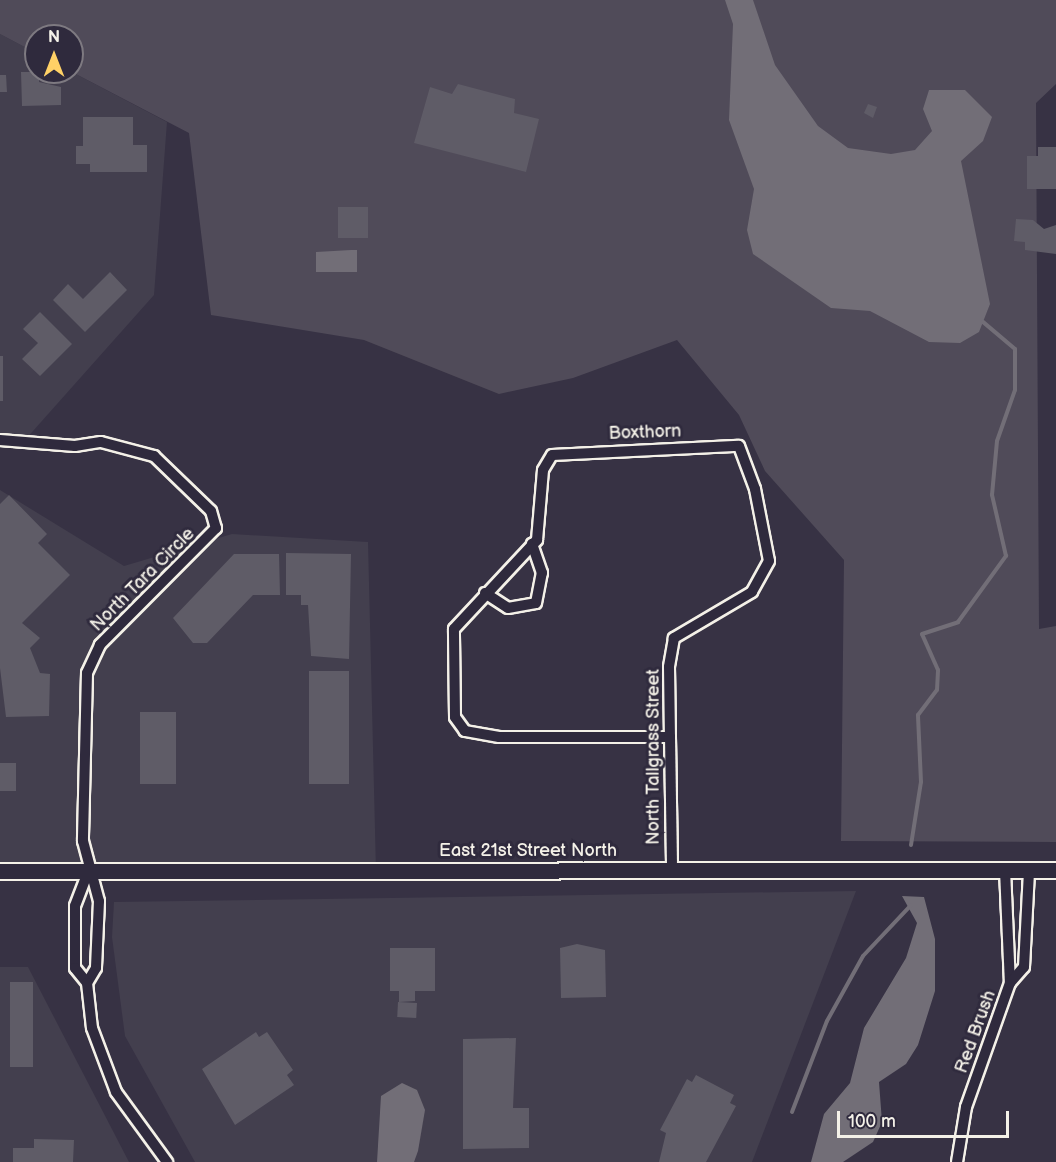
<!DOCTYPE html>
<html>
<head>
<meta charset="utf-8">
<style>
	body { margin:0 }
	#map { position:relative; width:1056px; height:1162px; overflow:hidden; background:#373244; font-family:"Balsamiq Sans",sans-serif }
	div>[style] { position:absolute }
	.built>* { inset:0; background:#433f4e }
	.green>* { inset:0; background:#504b59 }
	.water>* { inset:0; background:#726e77 }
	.stream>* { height:4px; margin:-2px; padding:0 2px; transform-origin:2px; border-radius:2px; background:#726e77 }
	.building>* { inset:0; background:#5f5c67; transform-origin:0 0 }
	.roads { filter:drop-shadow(2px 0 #f4f1e8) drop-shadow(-2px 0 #f4f1e8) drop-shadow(0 2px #f4f1e8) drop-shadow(0 -2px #f4f1e8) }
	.minor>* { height:10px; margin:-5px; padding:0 5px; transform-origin:5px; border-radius:5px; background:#2f2a3d }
	.secondary>* { height:15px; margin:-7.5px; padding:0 7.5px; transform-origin:7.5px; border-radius:7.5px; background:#2f2a3d }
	span { translate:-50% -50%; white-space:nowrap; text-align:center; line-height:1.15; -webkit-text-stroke:6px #2f2a3d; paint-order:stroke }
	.street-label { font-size:18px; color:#f4f1e8 }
	.north { position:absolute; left:24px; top:24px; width:60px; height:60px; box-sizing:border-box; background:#2f2a3d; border:2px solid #7e7a81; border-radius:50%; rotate:0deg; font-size:16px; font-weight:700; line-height:24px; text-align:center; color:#f4f1e8 }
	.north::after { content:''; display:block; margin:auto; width:21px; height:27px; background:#ffd166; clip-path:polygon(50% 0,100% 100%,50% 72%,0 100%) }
	.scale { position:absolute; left:837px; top:1111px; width:172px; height:27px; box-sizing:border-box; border:3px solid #f4f1e8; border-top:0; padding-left:8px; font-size:18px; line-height:21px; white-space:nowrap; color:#f4f1e8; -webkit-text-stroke:4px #2f2a3d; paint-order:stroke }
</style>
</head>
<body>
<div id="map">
	<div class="built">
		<div style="clip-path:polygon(0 34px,36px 53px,36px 72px,72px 72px,167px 122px,154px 295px,25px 440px,0 438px)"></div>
		<div style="clip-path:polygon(0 490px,124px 566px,232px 534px,368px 542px,376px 871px,0 870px)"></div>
		<div style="clip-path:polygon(856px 891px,752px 1162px,195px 1162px,125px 1036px,112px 937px,114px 902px)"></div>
		<div style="clip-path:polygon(0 967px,28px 967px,129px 1162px,0 1162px)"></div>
	</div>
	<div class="green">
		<div style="clip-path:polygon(0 0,1056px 0,1056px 84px,1036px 103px,1039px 629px,1056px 626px,1056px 842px,841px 841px,844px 560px,765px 471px,739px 415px,677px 340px,573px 378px,499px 394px,364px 340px,211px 315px,189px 133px,72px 72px,72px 36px,36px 36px,36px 53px,0 34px)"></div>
	</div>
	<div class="water">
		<div style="clip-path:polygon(725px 0,753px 0,775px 65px,818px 126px,848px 148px,891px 154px,915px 150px,932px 131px,923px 109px,929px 90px,965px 90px,992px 117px,983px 141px,961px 161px,990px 304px,979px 332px,960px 343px,929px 342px,870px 311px,831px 308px,753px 254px,747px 230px,754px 189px,729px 120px,733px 24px)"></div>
		<div style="clip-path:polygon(351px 250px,357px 250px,357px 272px,316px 272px,316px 252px)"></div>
		<div style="clip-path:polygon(902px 896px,924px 897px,935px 939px,935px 991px,918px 1045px,906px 1064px,879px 1082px,882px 1122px,873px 1142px,843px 1162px,811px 1162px,824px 1114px,850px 1083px,864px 1028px,906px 958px,917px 923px)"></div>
		<div style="clip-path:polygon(402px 1083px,417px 1090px,425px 1110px,418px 1151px,414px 1162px,377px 1162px,381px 1096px)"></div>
	</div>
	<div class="stream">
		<div style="left:911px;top:845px;width:64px;rotate:-81deg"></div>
		<div style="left:921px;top:782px;width:67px;rotate:-92.6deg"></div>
		<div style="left:918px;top:715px;width:31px;rotate:-53deg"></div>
		<div style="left:937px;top:690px;width:20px;rotate:-87deg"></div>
		<div style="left:938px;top:670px;width:39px;rotate:-114deg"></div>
		<div style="left:922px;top:634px;width:38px;rotate:-18deg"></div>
		<div style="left:958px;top:622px;width:82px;rotate:-54deg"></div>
		<div style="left:1006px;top:556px;width:63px;rotate:-102.9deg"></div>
		<div style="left:992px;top:495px;width:54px;rotate:-84.7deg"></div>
		<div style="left:997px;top:441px;width:54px;rotate:-70.6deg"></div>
		<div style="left:1015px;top:390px;width:41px;rotate:-90deg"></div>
		<div style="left:1015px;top:349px;width:42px;rotate:-139.8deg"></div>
		<div style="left:792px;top:1112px;width:97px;rotate:-69deg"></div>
		<div style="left:827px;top:1021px;width:74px;rotate:-61deg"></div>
		<div style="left:863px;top:956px;width:70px;rotate:-46.7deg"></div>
	</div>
	<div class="building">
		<div style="clip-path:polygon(21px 72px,39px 72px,39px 82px,61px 87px,61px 105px,22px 106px)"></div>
		<div style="clip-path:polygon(0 75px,6px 75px,7px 92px,0 92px)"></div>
		<div style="clip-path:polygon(458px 84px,515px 99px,514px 113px,539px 119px,526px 172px,414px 143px,430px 87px,452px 94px)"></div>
		<div style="clip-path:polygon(868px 104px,877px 107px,873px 118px,864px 113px)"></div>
		<div style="clip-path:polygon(83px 117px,133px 117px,133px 145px,147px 145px,147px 172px,90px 172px,90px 164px,76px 164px,76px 146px,83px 146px)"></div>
		<div style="clip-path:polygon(1038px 147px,1056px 147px,1056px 189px,1027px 189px,1027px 156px,1038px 156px)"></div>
		<div style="left:338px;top:207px;width:30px;height:31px"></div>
		<div style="clip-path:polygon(1016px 219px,1033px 220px,1044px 229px,1056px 225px,1056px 254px,1025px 250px,1025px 242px,1014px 241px)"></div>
		<div style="clip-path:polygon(110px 272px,127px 290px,85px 332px,53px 300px,68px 284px,83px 299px)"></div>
		<div style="clip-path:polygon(40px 312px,72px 344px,40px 376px,22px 359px,38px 343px,23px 329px)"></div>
		<div style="left:0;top:356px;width:3px;height:45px"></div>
		<div style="clip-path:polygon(9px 495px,47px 534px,38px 543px,70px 575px,22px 623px,40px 638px,30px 648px,40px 673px,50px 674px,49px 716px,6px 717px,0 668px,0 504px)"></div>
		<div style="clip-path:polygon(286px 553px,351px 554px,349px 659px,311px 656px,308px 605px,301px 605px,301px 595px,286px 595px)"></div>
		<div style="clip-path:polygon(234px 554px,279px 554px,280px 595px,253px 595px,207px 643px,193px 643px,173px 618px)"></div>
		<div style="left:309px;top:671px;width:40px;height:113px"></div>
		<div style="left:140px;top:712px;width:36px;height:72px"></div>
		<div style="left:0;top:763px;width:16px;height:28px"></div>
		<div style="clip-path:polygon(577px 944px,605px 950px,606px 997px,561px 998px,560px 948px)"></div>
		<div style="clip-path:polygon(390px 948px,435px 948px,435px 991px,415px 991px,415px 1001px,399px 1002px,399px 991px,390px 991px)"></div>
		<div style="left:10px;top:982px;width:23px;height:85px"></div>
		<div style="left:398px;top:1002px;width:19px;height:15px;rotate:3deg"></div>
		<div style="clip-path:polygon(256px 1032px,259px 1037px,267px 1032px,293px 1070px,287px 1075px,294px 1085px,235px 1125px,202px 1069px)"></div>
		<div style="clip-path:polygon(516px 1038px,513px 1108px,529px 1108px,529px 1148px,463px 1149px,463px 1039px)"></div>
		<div style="clip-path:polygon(696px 1075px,734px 1095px,730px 1103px,736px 1106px,706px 1162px,659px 1162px,666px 1133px,660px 1130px,687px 1079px,692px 1082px)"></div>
		<div style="clip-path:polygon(34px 1139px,74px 1140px,73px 1162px,13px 1162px,13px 1148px,34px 1148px)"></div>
	</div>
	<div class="roads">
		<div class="minor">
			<div style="left:0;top:440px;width:75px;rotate:4.6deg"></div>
			<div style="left:75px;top:446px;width:26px;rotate:-9deg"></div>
			<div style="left:101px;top:442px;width:55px;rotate:14.8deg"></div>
			<div style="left:154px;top:456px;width:79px;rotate:44deg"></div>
			<div style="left:211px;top:511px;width:18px;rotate:74deg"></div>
			<div style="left:216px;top:528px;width:165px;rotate:134.8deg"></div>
			<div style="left:100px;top:645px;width:31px;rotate:115deg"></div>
			<div style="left:87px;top:673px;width:168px;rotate:91.4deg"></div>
			<div style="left:83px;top:841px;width:62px;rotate:75.1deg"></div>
			<div style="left:99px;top:901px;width:67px;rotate:92.6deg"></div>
			<div style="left:96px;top:968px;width:17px;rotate:121deg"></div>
			<div style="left:485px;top:593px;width:27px;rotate:33deg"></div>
			<div style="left:508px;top:608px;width:28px;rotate:-10deg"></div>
			<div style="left:536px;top:603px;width:31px;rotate:-79deg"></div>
			<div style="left:542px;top:573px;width:31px;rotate:-109deg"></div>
			<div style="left:670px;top:737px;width:171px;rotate:180deg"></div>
			<div style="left:499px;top:737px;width:35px;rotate:-170deg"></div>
			<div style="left:465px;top:731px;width:17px;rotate:-126deg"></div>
			<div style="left:455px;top:717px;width:88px;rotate:-90.7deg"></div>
			<div style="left:454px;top:629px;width:122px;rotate:-47deg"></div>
			<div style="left:537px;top:540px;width:70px;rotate:-85.1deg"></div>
			<div style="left:543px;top:470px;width:17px;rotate:-59deg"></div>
			<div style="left:552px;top:455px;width:187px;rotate:-2.8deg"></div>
			<div style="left:739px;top:446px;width:46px;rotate:69.6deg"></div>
			<div style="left:755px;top:489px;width:73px;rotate:79deg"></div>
			<div style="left:769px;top:561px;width:35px;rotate:119deg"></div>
			<div style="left:752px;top:592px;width:91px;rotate:149.5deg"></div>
			<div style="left:674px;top:638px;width:29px;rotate:100deg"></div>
			<div style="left:669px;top:667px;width:70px;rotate:89.2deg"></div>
			<div style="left:670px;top:737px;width:133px;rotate:89.1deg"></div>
			<div style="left:1005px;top:870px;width:113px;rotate:87.5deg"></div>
			<div style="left:88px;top:872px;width:36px;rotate:111deg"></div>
			<div style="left:75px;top:906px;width:62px;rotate:90deg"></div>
			<div style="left:75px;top:968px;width:19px;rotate:51deg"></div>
			<div style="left:87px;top:983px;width:45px;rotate:83.7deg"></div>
			<div style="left:92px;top:1028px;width:68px;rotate:69.4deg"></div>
			<div style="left:116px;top:1092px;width:87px;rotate:53.9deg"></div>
			<div style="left:957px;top:1162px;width:56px;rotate:-80.7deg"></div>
			<div style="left:966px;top:1107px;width:132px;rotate:-70.5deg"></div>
			<div style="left:1010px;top:983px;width:21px;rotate:-49deg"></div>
			<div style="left:1024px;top:967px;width:97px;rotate:-87deg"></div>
		</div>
		<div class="secondary">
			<div style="left:0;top:871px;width:1056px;rotate:-0.05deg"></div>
		</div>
	</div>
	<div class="street-label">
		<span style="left:645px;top:433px;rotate:-2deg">Boxthorn</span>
		<span style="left:143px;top:580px;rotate:-45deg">North Tara Circle</span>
		<span style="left:654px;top:757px;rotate:-90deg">North Tallgrass Street</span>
		<span style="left:528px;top:851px">East 21st Street North</span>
		<span style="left:976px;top:1032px;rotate:-70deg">Red Brush</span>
	</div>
	<div class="north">N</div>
	<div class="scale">100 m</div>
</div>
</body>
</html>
